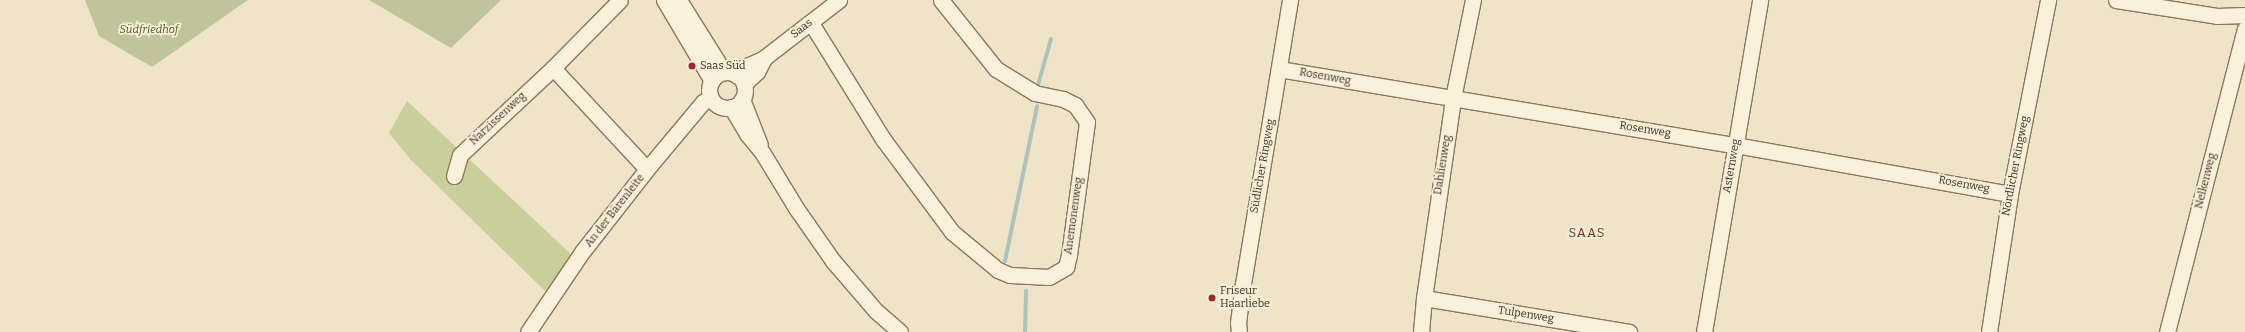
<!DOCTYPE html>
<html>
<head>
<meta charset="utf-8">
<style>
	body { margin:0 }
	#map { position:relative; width:2245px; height:332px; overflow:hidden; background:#f0e4c8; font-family:Bitter,serif }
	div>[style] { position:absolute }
	.green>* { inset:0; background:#c9cf9b }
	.cemetery>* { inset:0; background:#bfc49a }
	.stream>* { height:4px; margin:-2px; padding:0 2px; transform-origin:2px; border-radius:2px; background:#a9c4bc }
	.roads { filter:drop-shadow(1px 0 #8d765c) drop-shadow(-1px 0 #8d765c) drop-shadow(0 1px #8d765c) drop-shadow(0 -1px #8d765c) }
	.minor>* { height:15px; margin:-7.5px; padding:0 7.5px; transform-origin:7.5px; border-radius:7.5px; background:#faf1dc }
	.minor>.ring { margin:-7.5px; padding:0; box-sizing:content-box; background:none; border:15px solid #faf1dc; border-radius:50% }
	.dots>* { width:11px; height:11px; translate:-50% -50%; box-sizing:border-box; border:2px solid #f7eed8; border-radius:50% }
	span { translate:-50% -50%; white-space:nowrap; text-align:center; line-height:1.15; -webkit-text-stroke:3.5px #f7eed8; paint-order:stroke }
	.street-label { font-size:11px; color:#3d2e20 }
	.park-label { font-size:11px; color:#4d5a26; font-style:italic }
	.poi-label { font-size:11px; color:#3d2e20 }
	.left { translate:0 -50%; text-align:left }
	.quarter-label { font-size:13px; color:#6b2e1e; letter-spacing:1px }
</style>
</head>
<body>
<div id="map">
	<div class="green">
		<div style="clip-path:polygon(407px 101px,573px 256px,547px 293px,411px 160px,389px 133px)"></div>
	</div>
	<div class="cemetery">
		<div style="clip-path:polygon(85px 0,248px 0,152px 67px,99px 36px)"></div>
		<div style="clip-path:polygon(369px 0,501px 0,451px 48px)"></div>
	</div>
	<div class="stream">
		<div style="left:1038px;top:85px;width:48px;rotate:-74.2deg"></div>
		<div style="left:1005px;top:261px;width:158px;rotate:-78.3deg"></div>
		<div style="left:1025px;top:332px;width:41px;rotate:-88.6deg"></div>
	</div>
	<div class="roads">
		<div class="minor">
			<div style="left:664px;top:0;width:94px;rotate:59.3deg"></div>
			<div style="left:679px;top:0;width:85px;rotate:58deg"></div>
			<div style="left:2116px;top:0;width:102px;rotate:9deg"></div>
			<div style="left:2217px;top:16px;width:28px;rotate:-2deg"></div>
			<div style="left:811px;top:23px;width:137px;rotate:58.2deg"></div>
			<div style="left:883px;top:139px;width:116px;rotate:53.4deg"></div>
			<div style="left:952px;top:232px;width:60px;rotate:39.6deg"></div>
			<div style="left:998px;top:270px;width:13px;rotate:23deg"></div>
			<div style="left:1010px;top:275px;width:39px;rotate:3deg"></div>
			<div style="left:1049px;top:277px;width:20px;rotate:-30deg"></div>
			<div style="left:1066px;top:267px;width:12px;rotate:-76deg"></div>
			<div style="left:1069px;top:255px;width:134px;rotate:-82.3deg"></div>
			<div style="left:1087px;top:122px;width:21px;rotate:-125deg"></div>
			<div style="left:1075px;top:105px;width:13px;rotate:-153deg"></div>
			<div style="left:1063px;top:99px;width:29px;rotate:-168deg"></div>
			<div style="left:1035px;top:93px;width:46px;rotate:-148.4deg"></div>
			<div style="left:996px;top:69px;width:88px;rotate:-128.6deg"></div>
			<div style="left:553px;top:68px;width:138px;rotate:47.1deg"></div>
			<div style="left:1279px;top:69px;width:462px;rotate:9.5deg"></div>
			<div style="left:1735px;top:145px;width:279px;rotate:10.1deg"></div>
			<div class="ring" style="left:709px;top:72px;width:21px;height:21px"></div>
			<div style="left:736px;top:75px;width:9px;rotate:-49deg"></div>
			<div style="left:742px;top:68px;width:24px;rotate:-24deg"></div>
			<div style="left:764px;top:58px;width:95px;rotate:-37.7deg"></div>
			<div style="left:744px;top:84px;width:18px;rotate:-43deg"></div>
			<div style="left:757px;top:72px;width:16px;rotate:-63deg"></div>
			<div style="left:742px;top:99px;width:49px;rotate:68.6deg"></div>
			<div style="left:731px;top:107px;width:33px;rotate:59deg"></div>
			<div style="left:748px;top:135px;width:22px;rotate:51deg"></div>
			<div style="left:762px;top:152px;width:66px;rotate:58.7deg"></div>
			<div style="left:796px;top:208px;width:65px;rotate:55.1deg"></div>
			<div style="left:833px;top:261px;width:66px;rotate:49.3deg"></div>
			<div style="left:876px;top:311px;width:32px;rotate:41deg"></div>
			<div style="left:454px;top:176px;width:22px;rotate:-74deg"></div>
			<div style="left:460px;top:155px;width:127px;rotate:-43.1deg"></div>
			<div style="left:553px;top:68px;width:95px;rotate:-45.4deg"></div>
			<div style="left:1424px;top:298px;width:208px;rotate:9.4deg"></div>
			<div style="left:528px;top:332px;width:97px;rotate:-56deg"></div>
			<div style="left:582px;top:252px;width:105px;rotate:-51.9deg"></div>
			<div style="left:647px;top:169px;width:87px;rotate:-50.1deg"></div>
			<div style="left:703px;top:102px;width:9px;rotate:-27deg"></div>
			<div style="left:1239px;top:332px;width:9px;rotate:-96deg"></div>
			<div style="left:1238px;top:323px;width:39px;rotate:-83deg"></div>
			<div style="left:1243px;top:284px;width:288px;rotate:-80.6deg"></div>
			<div style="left:1421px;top:332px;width:34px;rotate:-85deg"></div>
			<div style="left:1424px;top:298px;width:202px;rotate:-81.7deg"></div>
			<div style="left:1453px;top:98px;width:100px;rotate:-78.5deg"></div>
			<div style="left:1704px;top:332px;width:337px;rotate:-80.4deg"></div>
			<div style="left:1989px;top:332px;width:140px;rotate:-81.3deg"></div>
			<div style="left:2010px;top:194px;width:198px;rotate:-78.9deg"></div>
			<div style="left:2167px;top:332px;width:313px;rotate:-75.6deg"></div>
		</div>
	</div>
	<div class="dots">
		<div style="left:692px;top:66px;background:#9e2a2b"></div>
		<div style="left:1212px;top:298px;background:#9e2a2b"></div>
	</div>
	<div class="street-label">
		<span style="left:802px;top:29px;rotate:-38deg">Saas</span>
		<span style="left:1325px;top:77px;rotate:10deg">Rosenweg</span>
		<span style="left:498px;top:119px;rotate:-43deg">Narzissenweg</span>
		<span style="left:1645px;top:130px;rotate:9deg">Rosenweg</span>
		<span style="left:1443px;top:165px;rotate:-81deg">Dahlienweg</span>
		<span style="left:1263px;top:166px;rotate:-80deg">Südlicher Ringweg</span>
		<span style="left:1732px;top:166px;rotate:-80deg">Asternweg</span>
		<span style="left:2016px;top:166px;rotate:-79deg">Nördlicher Ringweg</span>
		<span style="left:2206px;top:181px;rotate:-76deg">Nelkenweg</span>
		<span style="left:1964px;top:185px;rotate:10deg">Rosenweg</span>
		<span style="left:615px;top:211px;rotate:-52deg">An der Bärenleite</span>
		<span style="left:1074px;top:216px;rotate:-82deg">Anemonenweg</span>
		<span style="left:1526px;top:315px;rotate:9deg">Tulpenweg</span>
	</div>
	<div class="park-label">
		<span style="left:149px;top:30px">Südfriedhof</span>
	</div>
	<div class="poi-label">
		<span class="left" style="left:700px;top:66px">Saas Süd</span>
		<span class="left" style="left:1220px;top:298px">Friseur<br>Haarliebe</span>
	</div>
	<div class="quarter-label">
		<span style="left:1587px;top:233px">SAAS</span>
	</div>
</div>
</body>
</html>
